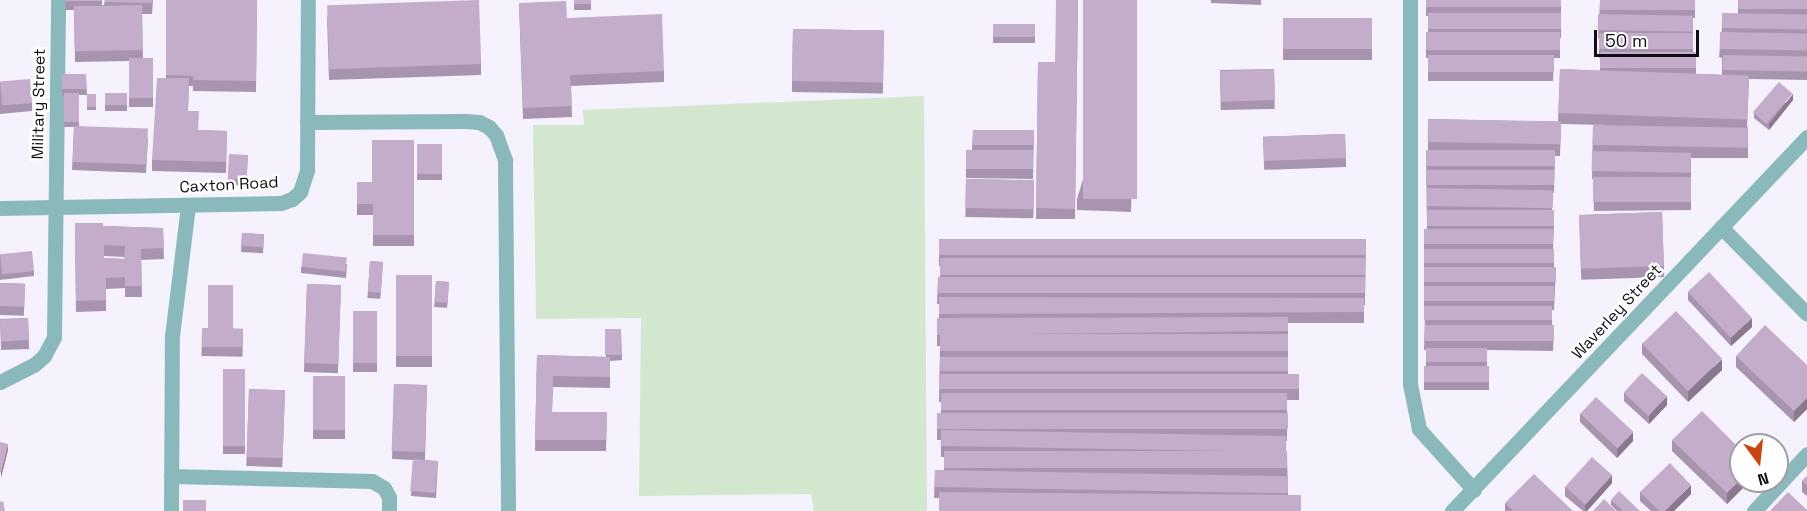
<!DOCTYPE html>
<html>
<head>
<meta charset="utf-8">
<style>
	body { margin:0 }
	#map { position:relative; width:1807px; height:511px; overflow:hidden; background:#f5f2fe; font-family:"Space Grotesk",sans-serif }
	div>[style] { position:absolute }
	.green>* { inset:0; background:#d3e7cf }
	.minor>* { height:15px; margin:-7.5px; padding:0 7.5px; transform-origin:7.5px; border-radius:7.5px; background:#8ab9bc }
	.wall>* { inset:0; background:#a994af; transform-origin:0 0 }
	.shaded-wall>* { inset:0; background:#89788e }
	.building>* { inset:0; background:#c4accb; transform-origin:0 0 }
	span { translate:-50% -50%; white-space:nowrap; text-align:center; line-height:1.15; -webkit-text-stroke:5px #fff; paint-order:stroke }
	.street-label { font-size:16px; color:#100e14 }
	.north { position:absolute; left:1729px; top:433px; width:60px; height:60px; box-sizing:border-box; background:#fff; border:2px solid #9f9fa1; border-radius:50%; rotate:165deg; font-size:16px; font-weight:700; line-height:24px; text-align:center; color:#100e14 }
	.north::after { content:''; display:block; margin:auto; width:21px; height:27px; background:#cc450f; clip-path:polygon(50% 0,100% 100%,50% 72%,0 100%) }
	.scale { position:absolute; left:1594px; top:30px; width:105px; height:27px; box-sizing:border-box; border:3px solid #100e14; border-top:0; padding-left:8px; font-size:18px; line-height:21px; white-space:nowrap; color:#100e14; -webkit-text-stroke:4px #fff; paint-order:stroke }
</style>
</head>
<body>
<div id="map">
	<div class="green">
		<div style="clip-path:polygon(924px 96px,927px 511px,814px 511px,811px 494px,639px 496px,641px 318px,536px 319px,533px 125px,584px 125px,583px 110px)"></div>
	</div>
	<div class="minor">
		<div style="left:1410px;top:0;width:384px;rotate:90deg"></div>
		<div style="left:1410px;top:384px;width:46px;rotate:78.7deg"></div>
		<div style="left:1419px;top:429px;width:82px;rotate:48deg"></div>
		<div style="left:307px;top:122px;width:158px;rotate:-0.4deg"></div>
		<div style="left:465px;top:121px;width:14px;rotate:4deg"></div>
		<div style="left:479px;top:122px;width:11px;rotate:27deg"></div>
		<div style="left:489px;top:127px;width:11px;rotate:49deg"></div>
		<div style="left:496px;top:135px;width:27px;rotate:70deg"></div>
		<div style="left:505px;top:160px;width:351px;rotate:89.5deg"></div>
		<div style="left:0;top:208px;width:281px;rotate:-1deg"></div>
		<div style="left:281px;top:203px;width:12px;rotate:-20deg"></div>
		<div style="left:292px;top:199px;width:11px;rotate:-41deg"></div>
		<div style="left:300px;top:192px;width:23px;rotate:-72deg"></div>
		<div style="left:307px;top:170px;width:170px;rotate:-89.7deg"></div>
		<div style="left:1721px;top:227px;width:122px;rotate:45.3deg"></div>
		<div style="left:0;top:382px;width:38px;rotate:-27deg"></div>
		<div style="left:34px;top:365px;width:13px;rotate:-42deg"></div>
		<div style="left:44px;top:356px;width:21px;rotate:-62deg"></div>
		<div style="left:54px;top:337px;width:337px;rotate:-89.3deg"></div>
		<div style="left:171px;top:476px;width:201px;rotate:1.4deg"></div>
		<div style="left:372px;top:481px;width:14px;rotate:30deg"></div>
		<div style="left:384px;top:488px;width:10px;rotate:61deg"></div>
		<div style="left:389px;top:497px;width:14px;rotate:90deg"></div>
		<div style="left:171px;top:511px;width:175px;rotate:-89.7deg"></div>
		<div style="left:172px;top:336px;width:132px;rotate:-83deg"></div>
		<div style="left:1452px;top:511px;width:516px;rotate:-46.49deg"></div>
		<div style="left:1754px;top:511px;width:78px;rotate:-47.1deg"></div>
	</div>
	<div class="wall">
		<div style="clip-path:polygon(65px 0,102px 1px,102px 5px,104px 5px,105px 0,153px 0,152px 14px,142px 14px,143px 58px,153px 58px,153px 107px,129px 107px,129px 61px,75px 62px,74px 10px,65px 10px)"></div>
		<div style="clip-path:polygon(166px 0,257px 0,256px 92px,193px 91px,193px 86px,189px 86px,188px 111px,198px 130px,227px 131px,226px 173px,152px 171px,152px 160px,166px 78px)"></div>
		<div style="left:574px;top:0;width:17px;height:10px"></div>
		<div style="clip-path:polygon(1078px 0,1075px 219px,1036px 219px,1038px 62px,1055px 62px)"></div>
		<div style="clip-path:polygon(1137px 0,1131px 212px,1077px 210px,1077px 199px)"></div>
		<div style="clip-path:polygon(1211px 0,1261px 0,1261px 5px,1211px 3px)"></div>
		<div style="clip-path:polygon(1426px 0,1561px 0,1561px 38px,1560px 38px,1560px 58px,1554px 58px,1553px 81px,1428px 81px,1428px 58px,1426px 58px,1426px 50px,1428px 32px,1428px 16px,1426px 16px)"></div>
		<div style="clip-path:polygon(1600px 0,1695px 0,1695px 18px,1693px 18px,1693px 52px,1696px 52px,1696px 74px,1722px 75px,1722px 58px,1719px 57px,1722px 28px,1738px 13px,1738px 0,1807px 0,1807px 80px,1749px 79px,1747px 127px,1748px 127px,1748px 158px,1691px 158px,1691px 210px,1594px 211px,1593px 179px,1592px 179px,1593px 125px,1606px 125px,1561px 124px,1560px 156px,1555px 156px,1554px 193px,1553px 193px,1552px 210px,1554px 226px,1553px 249px,1554px 249px,1554px 267px,1556px 267px,1554px 310px,1552px 310px,1552px 326px,1554px 326px,1553px 351px,1487px 350px,1487px 366px,1489px 366px,1489px 390px,1424px 390px,1424px 366px,1426px 366px,1426px 350px,1424px 350px,1425px 312px,1424px 312px,1424px 229px,1427px 229px,1426px 150px,1428px 150px,1428px 119px,1558px 122px,1560px 69px,1600px 71px,1600px 58px,1599px 58px,1599px 38px,1598px 38px)"></div>
		<div style="clip-path:polygon(519px 3px,567px 18px,664px 71px,664px 82px,571px 86px,572px 117px,523px 119px)"></div>
		<div style="clip-path:polygon(327px 17px,481px 64px,481px 75px,329px 80px)"></div>
		<div style="left:1283px;top:18px;width:89px;height:42px"></div>
		<div style="left:993px;top:24px;width:42px;height:19px"></div>
		<div style="left:793px;top:29px;width:91px;height:63px;rotate:1deg"></div>
		<div style="left:1274px;top:69px;width:40px;height:54px;rotate:89deg"></div>
		<div style="clip-path:polygon(62px 74px,86px 74px,87px 95px,79px 95px,79px 126px,148px 138px,146px 173px,72px 170px,74px 127px,64px 127px,64px 95px,62px 95px)"></div>
		<div style="clip-path:polygon(0 82px,32px 103px,32px 111px,0 114px)"></div>
		<div style="left:127px;top:93px;width:18px;height:22px;rotate:90deg"></div>
		<div style="left:87px;top:94px;width:9px;height:16px"></div>
		<div style="clip-path:polygon(1793px 100px,1769px 130px,1754px 118px,1754px 113px)"></div>
		<div style="clip-path:polygon(973px 130px,1034px 130px,1033px 179px,966px 178px,966px 169px,972px 150px)"></div>
		<div style="left:1345px;top:134px;width:33px;height:82px;rotate:88deg"></div>
		<div style="clip-path:polygon(414px 140px,414px 246px,373px 246px,373px 215px,357px 215px,357px 182px,372px 182px)"></div>
		<div style="left:417px;top:144px;width:25px;height:36px"></div>
		<div style="clip-path:polygon(248px 155px,246px 186px,228px 185px,228px 179px)"></div>
		<div style="left:966px;top:179px;width:68px;height:38px;rotate:1deg"></div>
		<div style="left:1662px;top:212px;width:65px;height:83px;rotate:88deg"></div>
		<div style="clip-path:polygon(evenodd,75px 223px,103px 226px,163px 228px,164px 259px,141px 260px,142px 297px,125px 297px,125px 288px,106px 289px,106px 311px,76px 312px,75px 223px,104px 256px,125px 257px,124px 259px,104px 258px,104px 256px)"></div>
		<div style="left:242px;top:233px;width:22px;height:19px;rotate:3deg"></div>
		<div style="clip-path:polygon(939px 239px,1366px 240px,1365px 305px,1364px 305px,1364px 323px,1288px 323px,1288px 374px,1299px 374px,1299px 400px,1287px 400px,1287px 441px,1286px 441px,1286px 453px,1287px 453px,1288px 495px,934px 498px,935px 470px,944px 470px,944px 457px,941px 457px,941px 440px,937px 440px,937px 413px,941px 413px,941px 402px,939px 402px,940px 346px,937px 346px,937px 329px,939px 318px,939px 304px,937px 304px,938px 277px,940px 277px,940px 266px,939px 266px)"></div>
		<div style="clip-path:polygon(0 254px,34px 271px,34px 276px,0 280px)"></div>
		<div style="left:370px;top:261px;width:13px;height:37px;rotate:4deg"></div>
		<div style="clip-path:polygon(347px 264px,346px 278px,301px 273px,301px 267px)"></div>
		<div style="left:396px;top:275px;width:36px;height:92px"></div>
		<div style="left:436px;top:281px;width:13px;height:26px;rotate:4deg"></div>
		<div style="left:0;top:283px;width:25px;height:32px;rotate:2deg"></div>
		<div style="left:307px;top:284px;width:34px;height:88px;rotate:2deg"></div>
		<div style="clip-path:polygon(1688px 292px,1752px 327px,1731px 346px,1688px 300px)"></div>
		<div style="left:353px;top:311px;width:24px;height:61px"></div>
		<div style="left:28px;top:318px;width:31px;height:28px;rotate:88deg"></div>
		<div style="left:202px;top:328px;width:41px;height:28px;rotate:1deg"></div>
		<div style="clip-path:polygon(605px 329px,621px 329px,622px 360px,610px 361px,610px 388px,553px 387px,552px 412px,607px 412px,606px 451px,535px 451px,537px 355px,606px 357px)"></div>
		<div style="clip-path:polygon(1642px 343px,1722px 370px,1688px 402px,1642px 354px)"></div>
		<div style="clip-path:polygon(1736px 356px,1807px 365px,1807px 409px,1794px 422px,1736px 367px)"></div>
		<div style="left:223px;top:369px;width:22px;height:85px"></div>
		<div style="left:313px;top:376px;width:32px;height:63px"></div>
		<div style="clip-path:polygon(394px 384px,427px 385px,425px 460px,438px 461px,436px 498px,411px 496px,413px 460px,392px 459px)"></div>
		<div style="left:249px;top:389px;width:36px;height:77px;rotate:2deg"></div>
		<div style="clip-path:polygon(1624px 393px,1667px 405px,1649px 424px,1624px 401px)"></div>
		<div style="clip-path:polygon(1580px 413px,1633px 441px,1617px 458px,1580px 422px)"></div>
		<div style="clip-path:polygon(1672px 440px,1741px 481px,1750px 481px,1727px 504px,1672px 451px)"></div>
		<div style="clip-path:polygon(1807px 476px,1807px 496px,1802px 492px,1802px 481px)"></div>
		<div style="clip-path:polygon(1612px 483px,1587px 511px,1583px 511px,1565px 496px,1565px 487px)"></div>
		<div style="clip-path:polygon(1640px 492px,1691px 494px,1674px 511px,1651px 511px,1640px 501px)"></div>
		<div style="clip-path:polygon(1611px 500px,1640px 511px,1617px 511px,1611px 505px)"></div>
		<div style="clip-path:polygon(1505px 503px,1573px 511px,1505px 511px)"></div>
	</div>
	<div class="shaded-wall">
		<div style="clip-path:polygon(1793px 94px,1793px 100px,1769px 130px,1769px 124px)"></div>
		<div style="clip-path:polygon(1752px 318px,1752px 327px,1731px 346px,1731px 338px)"></div>
		<div style="clip-path:polygon(1722px 359px,1722px 370px,1688px 402px,1688px 391px)"></div>
		<div style="clip-path:polygon(1667px 396px,1667px 405px,1649px 424px,1649px 416px)"></div>
		<div style="clip-path:polygon(1807px 398px,1807px 409px,1794px 422px,1794px 411px)"></div>
		<div style="clip-path:polygon(1633px 432px,1633px 441px,1617px 458px,1617px 449px)"></div>
		<div style="clip-path:polygon(8px 444px,8px 450px,1px 478px,1px 472px)"></div>
		<div style="clip-path:polygon(1612px 475px,1612px 483px,1587px 511px,1585px 511px,1585px 505px)"></div>
		<div style="clip-path:polygon(1741px 479px,1741px 481px,1750px 481px,1727px 504px,1727px 493px)"></div>
		<div style="clip-path:polygon(1691px 485px,1691px 494px,1674px 511px,1665px 511px)"></div>
	</div>
	<div class="building">
		<div style="left:65px;top:0;width:37px;height:1px"></div>
		<div style="clip-path:polygon(105px 0,152px 0,152px 3px,104px 2px)"></div>
		<div style="clip-path:polygon(166px 0,257px 0,256px 81px,193px 80px,193px 76px,166px 75px)"></div>
		<div style="left:479px;top:0;width:64px;height:152px;rotate:88deg"></div>
		<div style="left:574px;top:0;width:17px;height:4px"></div>
		<div style="clip-path:polygon(1056px 0,1078px 0,1075px 209px,1036px 208px,1038px 62px,1055px 62px)"></div>
		<div style="left:1083px;top:0;width:54px;height:199px"></div>
		<div style="left:1426px;top:0;width:135px;height:7px"></div>
		<div style="left:1600px;top:0;width:95px;height:10px"></div>
		<div style="left:1738px;top:0;width:69px;height:9px"></div>
		<div style="clip-path:polygon(566px 1px,567px 18px,662px 14px,664px 71px,570px 75px,572px 106px,523px 108px,519px 3px)"></div>
		<div style="left:142px;top:5px;width:45px;height:68px;rotate:89deg"></div>
		<div style="left:1428px;top:13px;width:133px;height:16px"></div>
		<div style="left:1722px;top:13px;width:85px;height:15px;rotate:1deg"></div>
		<div style="left:1598px;top:14px;width:95px;height:16px;rotate:1deg"></div>
		<div style="left:1283px;top:18px;width:89px;height:31px"></div>
		<div style="left:993px;top:24px;width:42px;height:13px"></div>
		<div style="left:793px;top:29px;width:91px;height:52px;rotate:1deg"></div>
		<div style="left:1426px;top:32px;width:134px;height:18px"></div>
		<div style="left:1720px;top:32px;width:87px;height:17px;rotate:1deg"></div>
		<div style="left:1599px;top:33px;width:94px;height:16px"></div>
		<div style="left:1696px;top:52px;width:16px;height:96px;rotate:90deg"></div>
		<div style="left:1428px;top:55px;width:126px;height:17px"></div>
		<div style="left:1723px;top:55px;width:84px;height:15px;rotate:1deg"></div>
		<div style="left:129px;top:58px;width:24px;height:40px"></div>
		<div style="left:1274px;top:69px;width:31px;height:54px;rotate:88deg"></div>
		<div style="left:1560px;top:69px;width:189px;height:44px;rotate:2deg"></div>
		<div style="left:62px;top:74px;width:24px;height:15px"></div>
		<div style="clip-path:polygon(157px 78px,189px 78px,188px 111px,199px 111px,198px 130px,227px 131px,226px 162px,152px 160px)"></div>
		<div style="left:30px;top:79px;width:24px;height:30px;rotate:85deg"></div>
		<div style="left:1779px;top:82px;width:18px;height:40px;rotate:41deg"></div>
		<div style="left:64px;top:93px;width:15px;height:29px"></div>
		<div style="left:127px;top:93px;width:12px;height:22px;rotate:90deg"></div>
		<div style="left:87px;top:94px;width:9px;height:13px"></div>
		<div style="left:1428px;top:119px;width:133px;height:23px;rotate:1deg"></div>
		<div style="left:1593px;top:125px;width:155px;height:20px;rotate:1deg"></div>
		<div style="left:74px;top:126px;width:74px;height:36px;rotate:2deg"></div>
		<div style="left:973px;top:130px;width:61px;height:15px"></div>
		<div style="left:1345px;top:134px;width:24px;height:82px;rotate:88deg"></div>
		<div style="clip-path:polygon(372px 140px,414px 140px,414px 235px,373px 235px,373px 204px,357px 204px,357px 182px,372px 182px)"></div>
		<div style="left:417px;top:144px;width:25px;height:30px"></div>
		<div style="left:966px;top:150px;width:67px;height:19px"></div>
		<div style="left:1426px;top:150px;width:129px;height:16px"></div>
		<div style="left:1592px;top:151px;width:99px;height:20px;rotate:1deg"></div>
		<div style="left:229px;top:154px;width:19px;height:25px;rotate:3deg"></div>
		<div style="left:1426px;top:170px;width:128px;height:15px"></div>
		<div style="left:1691px;top:177px;width:25px;height:98px;rotate:90deg"></div>
		<div style="left:966px;top:179px;width:68px;height:29px;rotate:1deg"></div>
		<div style="left:1427px;top:188px;width:126px;height:18px;rotate:1deg"></div>
		<div style="left:1554px;top:210px;width:16px;height:127px;rotate:90deg"></div>
		<div style="left:1662px;top:212px;width:54px;height:83px;rotate:88deg"></div>
		<div style="clip-path:polygon(evenodd,75px 223px,103px 223px,103px 226px,163px 228px,164px 248px,141px 249px,142px 286px,125px 286px,125px 277px,106px 278px,106px 300px,76px 301px,75px 223px,104px 245px,125px 246px,124px 259px,104px 258px,104px 245px)"></div>
		<div style="left:1424px;top:229px;width:129px;height:15px"></div>
		<div style="left:242px;top:233px;width:22px;height:13px;rotate:3deg"></div>
		<div style="left:939px;top:239px;width:427px;height:16px"></div>
		<div style="left:1554px;top:249px;width:14px;height:130px;rotate:90deg"></div>
		<div style="left:32px;top:251px;width:20px;height:32px;rotate:84deg"></div>
		<div style="left:303px;top:253px;width:44px;height:14px;rotate:6deg"></div>
		<div style="left:940px;top:258px;width:425px;height:17px"></div>
		<div style="left:370px;top:261px;width:13px;height:31px;rotate:4deg"></div>
		<div style="left:1556px;top:267px;width:15px;height:132px;rotate:90deg"></div>
		<div style="left:1709px;top:272px;width:63px;height:29px;rotate:47deg"></div>
		<div style="left:396px;top:275px;width:36px;height:81px"></div>
		<div style="left:938px;top:277px;width:427px;height:16px"></div>
		<div style="left:436px;top:281px;width:13px;height:21px;rotate:4deg"></div>
		<div style="left:0;top:283px;width:25px;height:23px;rotate:2deg"></div>
		<div style="left:307px;top:284px;width:34px;height:79px;rotate:2deg"></div>
		<div style="clip-path:polygon(208px 285px,233px 285px,233px 329px,243px 329px,242px 347px,202px 347px,202px 328px,208px 328px)"></div>
		<div style="left:1554px;top:286px;width:15px;height:130px;rotate:90deg"></div>
		<div style="clip-path:polygon(939px 297px,1364px 298px,1364px 312px,939px 314px)"></div>
		<div style="left:1552px;top:306px;width:14px;height:128px;rotate:90deg"></div>
		<div style="left:353px;top:311px;width:24px;height:52px"></div>
		<div style="left:1676px;top:311px;width:66px;height:47px;rotate:46deg"></div>
		<div style="clip-path:polygon(1288px 317px,1288px 331px,937px 335px,937px 318px)"></div>
		<div style="left:28px;top:318px;width:22px;height:28px;rotate:87deg"></div>
		<div style="left:1425px;top:325px;width:129px;height:16px"></div>
		<div style="clip-path:polygon(1765px 325px,1807px 365px,1807px 398px,1794px 411px,1736px 356px)"></div>
		<div style="left:605px;top:329px;width:16px;height:26px"></div>
		<div style="left:1288px;top:334px;width:17px;height:348px;rotate:90deg"></div>
		<div style="left:1426px;top:348px;width:61px;height:14px"></div>
		<div style="clip-path:polygon(537px 355px,610px 357px,610px 377px,553px 376px,552px 412px,607px 412px,606px 440px,535px 440px)"></div>
		<div style="left:1288px;top:357px;width:14px;height:348px;rotate:90deg"></div>
		<div style="left:1424px;top:366px;width:65px;height:16px"></div>
		<div style="left:223px;top:369px;width:22px;height:77px"></div>
		<div style="left:1642px;top:373px;width:34px;height:27px;rotate:43deg"></div>
		<div style="left:1299px;top:374px;width:15px;height:360px;rotate:90deg"></div>
		<div style="left:313px;top:376px;width:32px;height:54px"></div>
		<div style="left:394px;top:384px;width:33px;height:67px;rotate:2deg"></div>
		<div style="left:249px;top:389px;width:36px;height:68px;rotate:2deg"></div>
		<div style="left:1287px;top:393px;width:17px;height:346px;rotate:90deg"></div>
		<div style="left:1596px;top:397px;width:51px;height:23px;rotate:43deg"></div>
		<div style="clip-path:polygon(1702px 411px,1741px 450px,1741px 479px,1727px 493px,1672px 440px)"></div>
		<div style="left:937px;top:413px;width:351px;height:16px"></div>
		<div style="left:941px;top:430px;width:345px;height:16px;rotate:1deg"></div>
		<div style="clip-path:polygon(0 442px,8px 444px,1px 472px,0 472px)"></div>
		<div style="left:944px;top:451px;width:343px;height:17px"></div>
		<div style="left:1592px;top:457px;width:27px;height:40px;rotate:42deg"></div>
		<div style="left:413px;top:459px;width:25px;height:32px;rotate:5deg"></div>
		<div style="clip-path:polygon(1670px 463px,1691px 485px,1665px 511px,1659px 511px,1640px 492px)"></div>
		<div style="left:935px;top:470px;width:353px;height:17px;rotate:1deg"></div>
		<div style="clip-path:polygon(1534px 474px,1573px 511px,1513px 511px,1505px 503px)"></div>
		<div style="clip-path:polygon(1807px 476px,1807px 485px,1802px 481px)"></div>
		<div style="clip-path:polygon(1619px 491px,1640px 511px,1623px 511px,1611px 500px)"></div>
		<div style="clip-path:polygon(939px 492px,1301px 495px,1301px 511px,939px 511px)"></div>
		<div style="clip-path:polygon(1788px 492px,1807px 510px,1807px 511px,1770px 511px)"></div>
		<div style="clip-path:polygon(1604px 499px,1616px 511px,1593px 511px)"></div>
		<div style="left:183px;top:500px;width:23px;height:11px"></div>
		<div style="clip-path:polygon(3px 501px,5px 511px,0 511px,0 502px)"></div>
	</div>
	<div class="street-label">
		<span style="left:39px;top:104px;rotate:-89deg">Military Street</span>
		<span style="left:229px;top:185px;rotate:-3deg">Caxton Road</span>
		<span style="left:1617px;top:312px;rotate:-47deg">Waverley Street</span>
	</div>
	<div class="north">N</div>
	<div class="scale">50 m</div>
</div>
</body>
</html>
